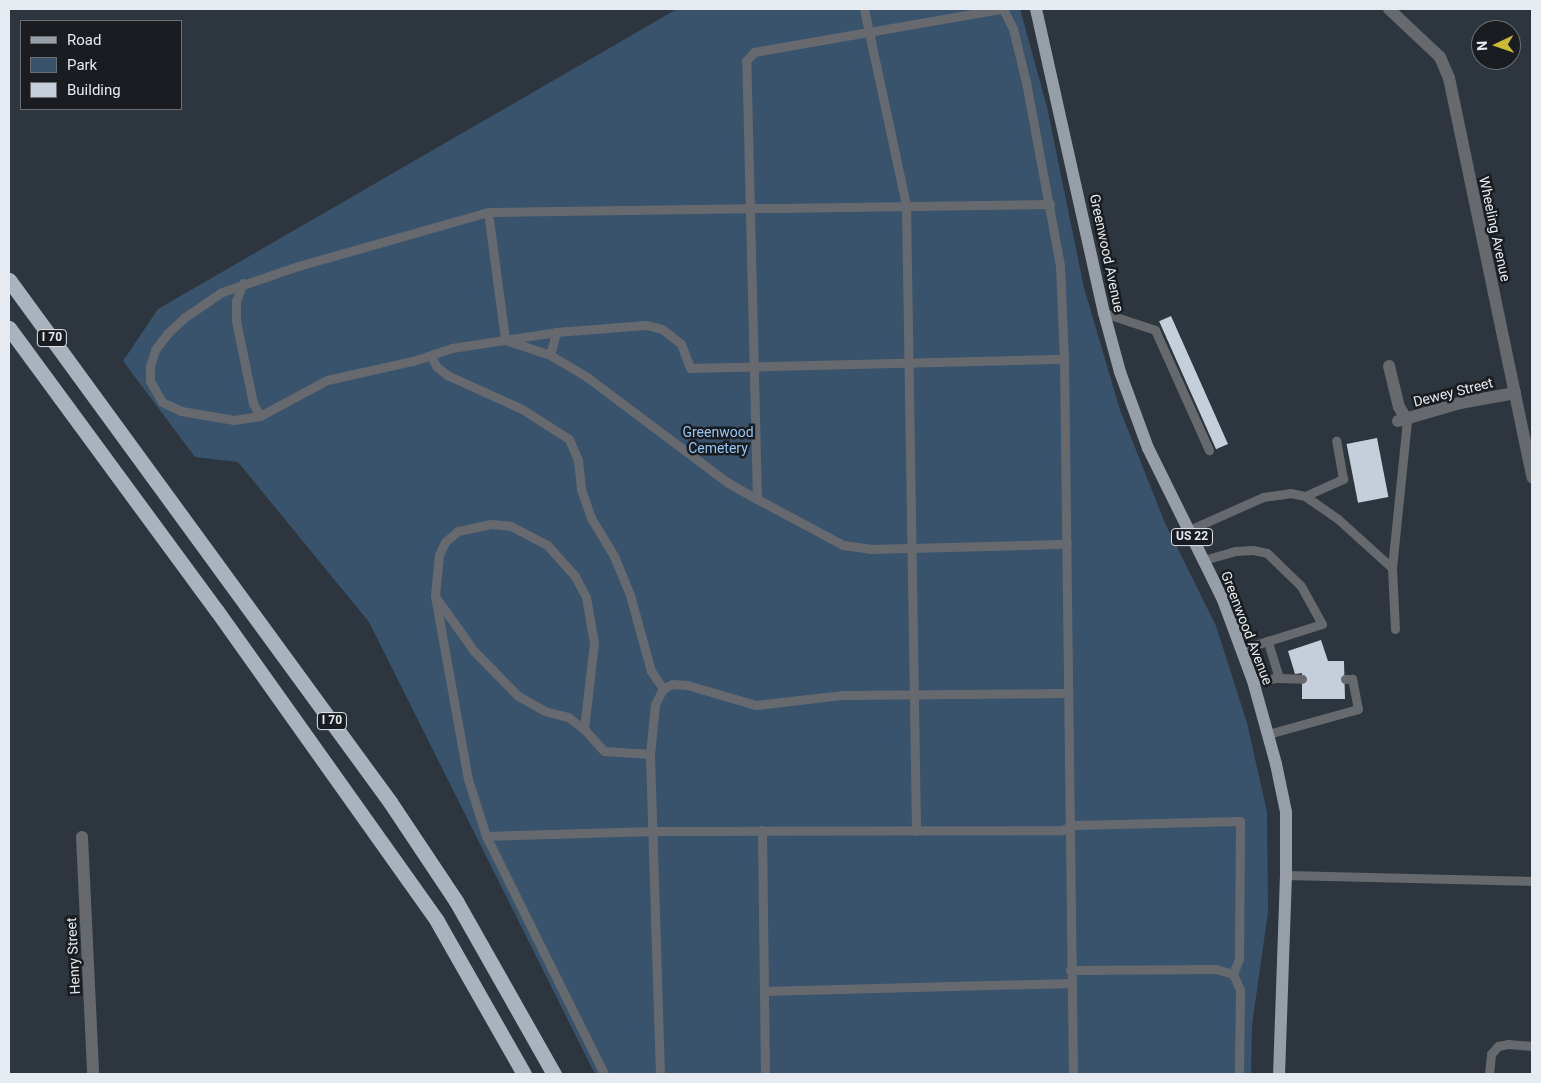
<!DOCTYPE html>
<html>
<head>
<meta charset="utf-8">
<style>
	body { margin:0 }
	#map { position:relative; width:1541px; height:1083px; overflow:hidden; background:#2d363e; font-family:Roboto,sans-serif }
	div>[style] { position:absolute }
	.green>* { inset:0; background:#39536c }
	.building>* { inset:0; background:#c5cfdb; transform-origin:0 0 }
	.lane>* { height:9px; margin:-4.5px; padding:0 4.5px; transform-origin:4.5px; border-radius:4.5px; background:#666a6f }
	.street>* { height:12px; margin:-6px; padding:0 6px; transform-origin:6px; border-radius:6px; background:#666a6f }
	.primary>* { height:12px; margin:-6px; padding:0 6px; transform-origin:6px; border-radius:6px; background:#969ea7 }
	.highway>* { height:15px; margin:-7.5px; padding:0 7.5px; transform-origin:7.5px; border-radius:7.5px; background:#a8b3be }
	span { translate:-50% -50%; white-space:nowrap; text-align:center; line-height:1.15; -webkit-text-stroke:5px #191d21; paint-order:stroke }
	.shield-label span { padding:1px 4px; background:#191d21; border:1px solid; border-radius:4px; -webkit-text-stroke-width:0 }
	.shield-label { font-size:12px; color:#e6ebf1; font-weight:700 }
	.street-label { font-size:14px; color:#e6ebf1 }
	.park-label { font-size:14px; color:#97c5f4 }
	.frame { position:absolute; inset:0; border:10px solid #e6ebf1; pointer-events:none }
	.legend { position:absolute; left:20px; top:20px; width:162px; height:90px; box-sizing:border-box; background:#191d21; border:1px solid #6b6f74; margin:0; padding:6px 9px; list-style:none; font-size:15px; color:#e6ebf1 }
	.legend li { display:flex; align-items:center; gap:10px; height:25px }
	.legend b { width:25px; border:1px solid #6b6f74 }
	.north { position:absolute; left:1471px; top:20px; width:50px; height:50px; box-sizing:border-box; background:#191d21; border:1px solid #6b6f74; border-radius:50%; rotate:267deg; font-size:14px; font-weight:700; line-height:20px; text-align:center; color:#e6ebf1 }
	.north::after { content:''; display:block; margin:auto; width:18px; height:22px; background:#ceb837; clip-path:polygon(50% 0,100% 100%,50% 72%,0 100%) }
</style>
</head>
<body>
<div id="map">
	<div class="green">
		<div style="clip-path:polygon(677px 9px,1020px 9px,1047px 107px,1084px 288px,1120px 410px,1165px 523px,1216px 626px,1247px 723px,1267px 812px,1268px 912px,1252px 1025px,1251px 1074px,595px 1074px,369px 622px,238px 462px,195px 457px,123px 361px,158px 309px)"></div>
	</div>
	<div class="building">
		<div style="left:1171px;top:316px;width:140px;height:13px;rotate:66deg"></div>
		<div style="left:1377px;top:438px;width:60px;height:31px;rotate:79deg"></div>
		<div style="clip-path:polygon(1321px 640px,1328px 661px,1344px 661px,1345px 699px,1302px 699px,1302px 673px,1295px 674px,1288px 651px)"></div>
	</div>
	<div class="lane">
		<div style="left:864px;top:9px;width:200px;rotate:77.9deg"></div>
		<div style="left:906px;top:205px;width:626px;rotate:89.08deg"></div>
		<div style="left:1003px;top:9px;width:22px;rotate:63deg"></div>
		<div style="left:1013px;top:29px;width:55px;rotate:76.2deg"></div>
		<div style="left:1026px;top:82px;width:186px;rotate:79.5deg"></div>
		<div style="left:1060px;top:265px;width:94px;rotate:87.6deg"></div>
		<div style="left:1064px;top:359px;width:715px;rotate:89.28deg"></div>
		<div style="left:1050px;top:204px;width:562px;rotate:179.18deg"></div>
		<div style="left:488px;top:212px;width:198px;rotate:164.1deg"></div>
		<div style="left:298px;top:266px;width:80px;rotate:161.1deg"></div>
		<div style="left:222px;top:292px;width:45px;rotate:146deg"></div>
		<div style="left:185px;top:317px;width:25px;rotate:137deg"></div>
		<div style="left:167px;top:334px;width:20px;rotate:127deg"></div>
		<div style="left:155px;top:350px;width:17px;rotate:107deg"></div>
		<div style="left:150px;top:366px;width:15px;rotate:90deg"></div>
		<div style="left:150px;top:381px;width:24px;rotate:60deg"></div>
		<div style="left:162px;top:402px;width:21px;rotate:25deg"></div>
		<div style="left:181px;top:411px;width:54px;rotate:9.6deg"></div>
		<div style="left:234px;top:420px;width:26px;rotate:-9deg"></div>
		<div style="left:260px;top:416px;width:76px;rotate:-28.2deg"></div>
		<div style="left:327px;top:380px;width:88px;rotate:-12.5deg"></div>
		<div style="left:413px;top:361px;width:41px;rotate:-18.4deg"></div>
		<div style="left:452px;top:348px;width:105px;rotate:-8.7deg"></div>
		<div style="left:556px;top:332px;width:90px;rotate:-4.4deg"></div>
		<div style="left:646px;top:325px;width:16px;rotate:14deg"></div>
		<div style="left:662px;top:329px;width:24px;rotate:38deg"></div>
		<div style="left:681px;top:344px;width:26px;rotate:69deg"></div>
		<div style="left:690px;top:368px;width:374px;rotate:-1.4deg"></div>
		<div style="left:488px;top:212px;width:129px;rotate:82.4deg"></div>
		<div style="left:505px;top:340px;width:47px;rotate:18.4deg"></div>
		<div style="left:550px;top:355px;width:43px;rotate:30.7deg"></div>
		<div style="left:587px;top:377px;width:175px;rotate:36.9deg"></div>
		<div style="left:727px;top:482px;width:34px;rotate:30deg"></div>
		<div style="left:757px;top:499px;width:98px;rotate:28.1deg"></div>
		<div style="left:843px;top:545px;width:27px;rotate:8deg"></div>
		<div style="left:870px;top:549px;width:197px;rotate:-1.5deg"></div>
		<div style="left:243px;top:283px;width:19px;rotate:111deg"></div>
		<div style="left:236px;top:301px;width:20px;rotate:90deg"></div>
		<div style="left:236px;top:321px;width:84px;rotate:78.3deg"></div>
		<div style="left:253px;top:403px;width:15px;rotate:62deg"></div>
		<div style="left:1104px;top:313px;width:54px;rotate:18.4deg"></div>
		<div style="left:1155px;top:330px;width:132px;rotate:65.8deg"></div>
		<div style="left:550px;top:355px;width:24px;rotate:-75deg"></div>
		<div style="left:431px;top:356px;width:11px;rotate:63deg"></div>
		<div style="left:436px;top:366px;width:14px;rotate:39deg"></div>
		<div style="left:447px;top:375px;width:82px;rotate:24.4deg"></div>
		<div style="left:522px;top:409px;width:56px;rotate:32.6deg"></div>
		<div style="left:569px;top:439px;width:23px;rotate:67deg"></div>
		<div style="left:578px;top:460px;width:29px;rotate:84deg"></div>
		<div style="left:581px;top:489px;width:31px;rotate:71deg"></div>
		<div style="left:591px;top:518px;width:44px;rotate:58.8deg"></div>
		<div style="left:614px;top:556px;width:42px;rotate:67.7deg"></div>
		<div style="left:630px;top:595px;width:79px;rotate:74.6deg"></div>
		<div style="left:651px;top:671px;width:22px;rotate:56deg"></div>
		<div style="left:1305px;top:496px;width:42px;rotate:-24.1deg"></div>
		<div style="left:1343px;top:479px;width:39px;rotate:-100deg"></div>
		<div style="left:757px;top:499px;width:438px;rotate:-91.4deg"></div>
		<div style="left:746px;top:61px;width:12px;rotate:-48deg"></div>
		<div style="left:754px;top:52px;width:251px;rotate:-9.9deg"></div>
		<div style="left:1189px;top:530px;width:81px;rotate:-24deg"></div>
		<div style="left:1263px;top:497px;width:27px;rotate:-8deg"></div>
		<div style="left:1290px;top:493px;width:15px;rotate:11deg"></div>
		<div style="left:1305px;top:496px;width:40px;rotate:34.9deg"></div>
		<div style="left:1338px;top:519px;width:73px;rotate:42.2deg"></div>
		<div style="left:1204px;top:560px;width:32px;rotate:-16deg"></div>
		<div style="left:1235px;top:551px;width:18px;rotate:-3deg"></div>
		<div style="left:1253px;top:550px;width:14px;rotate:12deg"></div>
		<div style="left:1267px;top:553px;width:47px;rotate:44.1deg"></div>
		<div style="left:1301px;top:586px;width:43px;rotate:61.1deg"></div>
		<div style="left:1322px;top:624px;width:84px;rotate:162.6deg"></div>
		<div style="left:437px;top:599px;width:64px;rotate:54.6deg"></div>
		<div style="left:474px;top:651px;width:63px;rotate:45.6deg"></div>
		<div style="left:518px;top:696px;width:31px;rotate:29deg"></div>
		<div style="left:545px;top:711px;width:24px;rotate:15deg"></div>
		<div style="left:568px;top:717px;width:20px;rotate:37deg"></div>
		<div style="left:584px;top:729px;width:30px;rotate:48deg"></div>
		<div style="left:604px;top:751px;width:46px;rotate:3.7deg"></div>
		<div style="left:1395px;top:629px;width:61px;rotate:-92.8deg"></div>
		<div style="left:1392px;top:568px;width:149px;rotate:-84.2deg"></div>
		<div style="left:1279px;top:678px;width:23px;rotate:2deg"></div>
		<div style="left:1253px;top:681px;width:26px;rotate:-7deg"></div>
		<div style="left:1279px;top:678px;width:39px;rotate:-107deg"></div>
		<div style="left:584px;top:729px;width:87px;rotate:-83.4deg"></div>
		<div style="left:594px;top:643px;width:47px;rotate:-99.9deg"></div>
		<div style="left:586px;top:597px;width:24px;rotate:-118deg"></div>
		<div style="left:575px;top:576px;width:42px;rotate:-132.1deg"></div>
		<div style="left:547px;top:545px;width:41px;rotate:-152.2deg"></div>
		<div style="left:511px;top:526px;width:20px;rotate:-174deg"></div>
		<div style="left:491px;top:524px;width:34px;rotate:168deg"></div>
		<div style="left:458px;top:531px;width:17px;rotate:140deg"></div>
		<div style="left:445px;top:542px;width:14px;rotate:115deg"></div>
		<div style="left:439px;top:555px;width:41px;rotate:95.6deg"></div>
		<div style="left:435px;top:596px;width:186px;rotate:79.8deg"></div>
		<div style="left:468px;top:779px;width:60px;rotate:72.5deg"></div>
		<div style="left:486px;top:836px;width:266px;rotate:63.6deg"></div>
		<div style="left:1268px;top:734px;width:93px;rotate:-15.5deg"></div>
		<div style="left:1358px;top:709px;width:31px;rotate:-101deg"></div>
		<div style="left:1352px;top:679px;width:7px;rotate:180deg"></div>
		<div style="left:762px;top:830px;width:244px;rotate:89.3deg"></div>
		<div style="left:486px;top:836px;width:168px;rotate:-1.7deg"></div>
		<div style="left:654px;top:831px;width:408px;rotate:-0.1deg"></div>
		<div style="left:1062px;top:830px;width:14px;rotate:-21deg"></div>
		<div style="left:1075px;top:825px;width:165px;rotate:-1.4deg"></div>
		<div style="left:1240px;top:821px;width:138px;rotate:90.4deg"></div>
		<div style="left:1239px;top:959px;width:16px;rotate:112deg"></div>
		<div style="left:1286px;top:875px;width:246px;rotate:1.4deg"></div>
		<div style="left:1070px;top:970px;width:146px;rotate:-0.4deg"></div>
		<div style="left:1216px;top:969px;width:18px;rotate:16deg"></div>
		<div style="left:1233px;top:974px;width:17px;rotate:66deg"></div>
		<div style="left:1240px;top:990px;width:84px;rotate:90.7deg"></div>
		<div style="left:764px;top:991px;width:308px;rotate:-1.5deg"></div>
		<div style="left:660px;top:1074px;width:320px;rotate:-91.8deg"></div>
		<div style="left:650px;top:754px;width:50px;rotate:-84.3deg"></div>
		<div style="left:655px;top:704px;width:17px;rotate:-62deg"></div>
		<div style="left:663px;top:689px;width:10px;rotate:-29deg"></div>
		<div style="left:672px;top:684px;width:15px;rotate:4deg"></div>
		<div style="left:687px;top:685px;width:72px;rotate:16.2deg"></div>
		<div style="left:756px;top:705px;width:88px;rotate:-6.6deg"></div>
		<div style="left:843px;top:695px;width:225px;rotate:-0.5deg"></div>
		<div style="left:1489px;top:1074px;width:20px;rotate:-84deg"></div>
		<div style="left:1491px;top:1054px;width:11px;rotate:-49deg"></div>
		<div style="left:1498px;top:1046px;width:10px;rotate:-11deg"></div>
		<div style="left:1508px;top:1044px;width:24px;rotate:5deg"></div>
	</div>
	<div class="street">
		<div style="left:1389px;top:9px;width:70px;rotate:43.3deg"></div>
		<div style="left:1440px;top:57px;width:23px;rotate:67deg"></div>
		<div style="left:1449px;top:78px;width:408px;rotate:78.2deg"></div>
		<div style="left:1389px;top:366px;width:42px;rotate:76.3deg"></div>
		<div style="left:1399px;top:407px;width:15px;rotate:58deg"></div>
		<div style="left:1398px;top:421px;width:65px;rotate:-16.2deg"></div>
		<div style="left:1460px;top:403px;width:56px;rotate:-10.3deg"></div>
		<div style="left:82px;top:837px;width:237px;rotate:87.3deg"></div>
	</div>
	<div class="primary">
		<div style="left:1036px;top:9px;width:312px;rotate:77.4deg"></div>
		<div style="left:1104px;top:313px;width:61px;rotate:74.8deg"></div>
		<div style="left:1120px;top:372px;width:81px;rotate:69.8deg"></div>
		<div style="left:1148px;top:448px;width:169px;rotate:63.7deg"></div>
		<div style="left:1223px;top:600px;width:86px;rotate:69.7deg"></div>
		<div style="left:1253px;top:681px;width:86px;rotate:74.5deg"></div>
		<div style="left:1276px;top:764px;width:49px;rotate:78.2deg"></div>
		<div style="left:1286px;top:812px;width:63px;rotate:90deg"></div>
		<div style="left:1286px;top:875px;width:199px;rotate:92deg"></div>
	</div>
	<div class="highway">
		<div style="left:9px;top:280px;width:646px;rotate:53.87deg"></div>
		<div style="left:390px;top:802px;width:119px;rotate:56.3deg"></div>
		<div style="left:456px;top:901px;width:199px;rotate:60.5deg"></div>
		<div style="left:9px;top:328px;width:351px;rotate:53.7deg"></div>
		<div style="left:217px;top:611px;width:380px;rotate:54.6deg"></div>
		<div style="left:437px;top:921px;width:176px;rotate:60.4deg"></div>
	</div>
	<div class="shield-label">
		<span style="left:52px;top:338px">I 70</span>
		<span style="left:1192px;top:537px">US 22</span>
		<span style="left:332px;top:721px">I 70</span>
	</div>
	<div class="street-label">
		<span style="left:1495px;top:229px;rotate:78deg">Wheeling Avenue</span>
		<span style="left:1107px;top:253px;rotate:78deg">Greenwood Avenue</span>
		<span style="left:1453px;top:392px;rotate:-14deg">Dewey Street</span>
		<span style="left:1247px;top:628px;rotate:69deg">Greenwood Avenue</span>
		<span style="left:73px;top:956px;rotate:-93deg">Henry Street</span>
	</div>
	<div class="park-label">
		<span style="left:718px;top:440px">Greenwood<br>Cemetery</span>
	</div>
	<div class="frame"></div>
	<ul class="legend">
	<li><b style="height:6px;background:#969ea7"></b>Road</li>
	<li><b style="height:14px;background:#39536c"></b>Park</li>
	<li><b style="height:14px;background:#c5cfdb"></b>Building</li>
	</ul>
	<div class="north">N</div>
</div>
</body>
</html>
